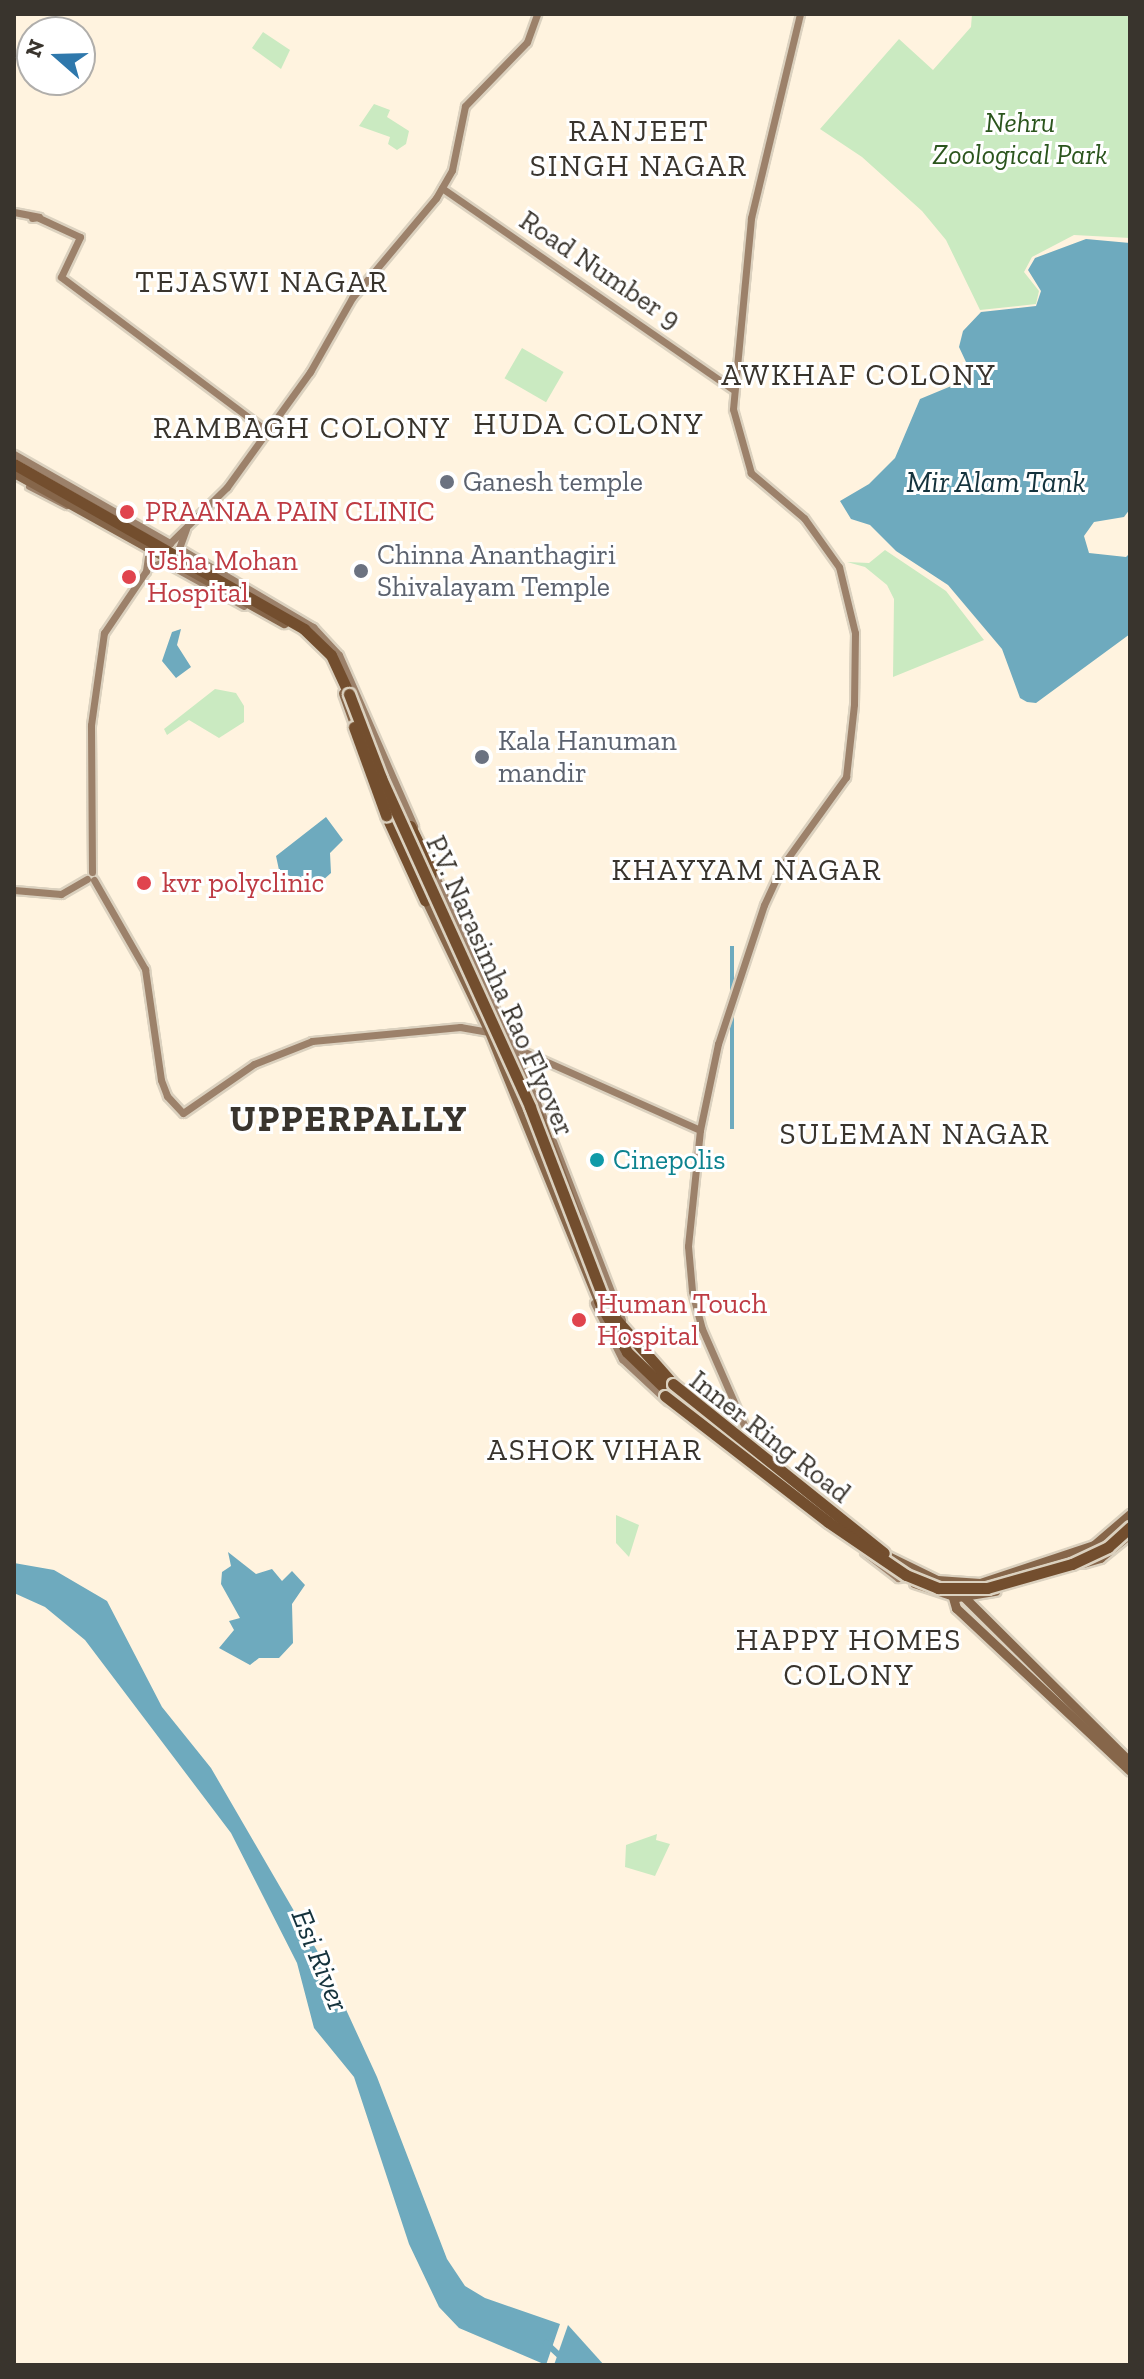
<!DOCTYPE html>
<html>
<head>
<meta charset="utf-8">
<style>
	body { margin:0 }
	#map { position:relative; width:1144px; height:2379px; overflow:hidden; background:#fff3df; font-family:"Zilla Slab",serif }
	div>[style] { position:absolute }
	.green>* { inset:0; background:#caeac1; transform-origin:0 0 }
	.water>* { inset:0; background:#6eaabe; transform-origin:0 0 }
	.river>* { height:6px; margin:-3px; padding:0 3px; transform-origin:3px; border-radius:3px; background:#6eaabe }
	.roads { filter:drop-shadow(2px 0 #dbd1bf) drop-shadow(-2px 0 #dbd1bf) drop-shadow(0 2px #dbd1bf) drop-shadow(0 -2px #dbd1bf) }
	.secondary>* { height:7px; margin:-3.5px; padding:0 3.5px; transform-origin:3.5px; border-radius:3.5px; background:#9c816a }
	.primary>* { height:9px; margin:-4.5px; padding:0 4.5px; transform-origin:4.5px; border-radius:4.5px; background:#86664a }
	.highway>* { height:11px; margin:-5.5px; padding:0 5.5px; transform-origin:5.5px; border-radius:5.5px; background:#734e2e }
	.bridges { filter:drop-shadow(2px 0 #dbd1bf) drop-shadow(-2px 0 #dbd1bf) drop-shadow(0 2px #dbd1bf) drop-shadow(0 -2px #dbd1bf) }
	.highway-bridge>* { height:11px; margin:-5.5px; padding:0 5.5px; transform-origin:5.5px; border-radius:5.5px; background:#734e2e }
	.dots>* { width:22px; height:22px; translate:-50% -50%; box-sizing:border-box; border:4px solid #fff; border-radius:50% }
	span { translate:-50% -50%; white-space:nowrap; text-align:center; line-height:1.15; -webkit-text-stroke:6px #fff; paint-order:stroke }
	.park-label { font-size:28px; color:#2b551d; font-style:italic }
	.street-label { font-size:28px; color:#39342d }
	.worship-label { font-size:28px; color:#5b616d }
	.left { translate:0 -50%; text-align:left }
	.health-label { font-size:28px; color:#be3a42 }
	.culture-label { font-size:28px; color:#0d838f }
	.neighbourhood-label { font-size:30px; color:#39342d; letter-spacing:2px }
	.water-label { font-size:30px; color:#15333d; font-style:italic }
	.district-label { font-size:36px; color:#39342d; font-weight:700; letter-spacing:2px }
	.frame { position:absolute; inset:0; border:16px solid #39342d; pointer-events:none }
	.north { position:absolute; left:16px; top:16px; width:80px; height:80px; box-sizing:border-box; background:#fff; border:2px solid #b0aeab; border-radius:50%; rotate:290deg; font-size:22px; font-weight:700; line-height:32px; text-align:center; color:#39342d }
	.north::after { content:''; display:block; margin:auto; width:28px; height:36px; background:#2f78ac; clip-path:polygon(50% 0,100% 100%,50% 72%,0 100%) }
</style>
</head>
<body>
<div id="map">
	<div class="green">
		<div style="clip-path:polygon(972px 14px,1130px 14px,1130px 238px,1074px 235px,1032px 257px,1024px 272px,1039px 291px,1036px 304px,980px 310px,946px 240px,922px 211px,862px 157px,820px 129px,899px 39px,933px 70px,971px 27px)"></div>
		<div style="clip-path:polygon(263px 32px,290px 50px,281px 69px,252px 48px)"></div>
		<div style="clip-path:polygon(374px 104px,390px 110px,387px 117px,409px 131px,406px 144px,397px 150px,388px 144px,390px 137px,359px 126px)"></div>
		<div style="left:522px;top:348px;width:48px;height:35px;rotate:30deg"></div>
		<div style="clip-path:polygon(885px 550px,946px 591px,984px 640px,893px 677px,894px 599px,887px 585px,865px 567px,847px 562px,869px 563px)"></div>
		<div style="clip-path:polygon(215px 689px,236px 693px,244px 706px,244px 722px,219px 738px,189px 720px,167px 735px,164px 729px)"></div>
		<div style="clip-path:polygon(616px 1515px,639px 1525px,629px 1557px,616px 1543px)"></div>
		<div style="clip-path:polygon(657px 1834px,656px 1840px,670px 1844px,655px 1876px,625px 1867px,626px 1845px)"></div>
	</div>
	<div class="water">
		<div style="clip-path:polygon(1086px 239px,1130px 243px,1130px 509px,1124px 517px,1094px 522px,1084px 536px,1089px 553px,1126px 557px,1130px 553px,1130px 634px,1036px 703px,1027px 702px,1020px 698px,1002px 649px,948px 585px,896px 551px,870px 525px,851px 519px,840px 501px,869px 484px,895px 458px,920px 399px,973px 377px,959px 347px,963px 331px,981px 312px,1036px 306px,1041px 291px,1028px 270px,1035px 258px)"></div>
		<div style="clip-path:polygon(181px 629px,177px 645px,191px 667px,176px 678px,162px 661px,172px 632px)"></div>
		<div style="clip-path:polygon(326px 817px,343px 840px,330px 853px,331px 873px,313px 889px,279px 870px,276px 856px)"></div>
		<div style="left:730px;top:946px;width:4px;height:183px"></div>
		<div style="clip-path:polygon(228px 1552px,256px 1574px,272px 1569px,282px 1581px,292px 1571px,305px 1585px,292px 1604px,293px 1643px,279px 1658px,259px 1658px,250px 1665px,219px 1648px,234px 1630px,229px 1621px,240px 1618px,221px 1584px,222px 1572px,231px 1566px)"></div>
		<div style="clip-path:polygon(14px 1563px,54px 1570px,107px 1601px,162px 1707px,211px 1768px,326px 1966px,377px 2077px,447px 2259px,465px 2286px,485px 2298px,560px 2324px,546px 2365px,459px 2328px,439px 2307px,409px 2244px,354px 2077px,314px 2028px,297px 1963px,231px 1833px,85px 1640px,45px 1607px,14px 1593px)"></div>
		<div style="clip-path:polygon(568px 2325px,604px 2365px,554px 2365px)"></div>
	</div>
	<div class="river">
		<div style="left:546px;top:2343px;width:33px;rotate:43deg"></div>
	</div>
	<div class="roads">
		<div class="secondary">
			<div style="left:442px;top:188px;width:353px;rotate:34.7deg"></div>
			<div style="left:14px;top:212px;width:25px;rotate:11deg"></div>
			<div style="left:39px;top:217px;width:7px;rotate:172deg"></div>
			<div style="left:39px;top:218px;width:45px;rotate:24.9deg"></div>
			<div style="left:80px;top:237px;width:44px;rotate:115.4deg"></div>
			<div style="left:61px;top:277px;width:259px;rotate:36.8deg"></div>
			<div style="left:14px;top:454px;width:180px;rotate:29.7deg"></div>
			<div style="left:170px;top:543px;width:80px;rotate:-44.5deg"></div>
			<div style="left:227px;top:487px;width:142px;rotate:-54.2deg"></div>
			<div style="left:310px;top:372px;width:85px;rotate:-60.4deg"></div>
			<div style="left:352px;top:298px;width:131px;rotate:-50deg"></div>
			<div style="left:436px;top:198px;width:32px;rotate:-60deg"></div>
			<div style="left:452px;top:170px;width:65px;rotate:-78.5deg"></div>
			<div style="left:465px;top:106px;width:89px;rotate:-45.9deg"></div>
			<div style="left:527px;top:42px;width:30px;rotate:-70deg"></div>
			<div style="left:29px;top:486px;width:42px;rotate:27.2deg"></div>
			<div style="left:186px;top:529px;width:20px;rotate:110deg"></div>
			<div style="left:179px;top:548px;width:156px;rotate:30.5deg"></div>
			<div style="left:313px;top:627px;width:38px;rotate:47deg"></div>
			<div style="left:339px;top:655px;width:187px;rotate:66.3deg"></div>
			<div style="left:150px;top:567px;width:15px;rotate:-20deg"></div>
			<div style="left:164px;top:562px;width:91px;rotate:28.8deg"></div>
			<div style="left:432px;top:867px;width:275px;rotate:66deg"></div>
			<div style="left:92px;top:872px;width:147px;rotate:-90.4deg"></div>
			<div style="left:91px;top:725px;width:93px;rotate:-82deg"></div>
			<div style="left:104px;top:633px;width:75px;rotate:-55.9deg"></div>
			<div style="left:146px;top:571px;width:21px;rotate:-82deg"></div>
			<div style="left:94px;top:880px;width:103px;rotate:60.2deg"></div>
			<div style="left:145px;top:969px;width:112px;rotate:81.8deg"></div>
			<div style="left:161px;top:1080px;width:17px;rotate:69deg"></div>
			<div style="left:167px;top:1096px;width:23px;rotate:47deg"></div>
			<div style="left:183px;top:1113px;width:86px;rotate:-34.6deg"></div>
			<div style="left:254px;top:1064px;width:62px;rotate:-21.6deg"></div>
			<div style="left:312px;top:1041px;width:149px;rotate:-5.4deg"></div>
			<div style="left:460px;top:1027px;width:29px;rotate:10deg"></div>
			<div style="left:14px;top:890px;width:47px;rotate:4.9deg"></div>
			<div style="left:61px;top:894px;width:30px;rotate:-30deg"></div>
			<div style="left:516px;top:1048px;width:201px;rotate:24deg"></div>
			<div style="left:553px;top:1141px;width:192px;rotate:68.9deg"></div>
			<div style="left:594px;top:1303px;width:63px;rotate:63.4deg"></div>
			<div style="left:622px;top:1359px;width:62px;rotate:43deg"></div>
			<div style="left:751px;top:1441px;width:122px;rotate:-113.6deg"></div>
			<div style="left:702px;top:1329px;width:39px;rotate:-105deg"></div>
			<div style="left:692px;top:1291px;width:45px;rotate:-95.1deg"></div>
			<div style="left:688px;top:1246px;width:117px;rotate:-84.1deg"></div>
			<div style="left:700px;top:1130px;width:88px;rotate:-78.2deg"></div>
			<div style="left:718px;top:1044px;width:146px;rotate:-71.7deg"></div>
			<div style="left:764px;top:905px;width:43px;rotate:-65.2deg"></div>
			<div style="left:782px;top:866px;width:110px;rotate:-54.3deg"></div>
			<div style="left:846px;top:777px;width:73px;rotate:-83.7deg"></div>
			<div style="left:854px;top:704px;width:71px;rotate:-89.2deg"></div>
			<div style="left:855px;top:633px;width:68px;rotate:-103.6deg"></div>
			<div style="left:839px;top:567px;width:60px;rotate:-125.5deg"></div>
			<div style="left:804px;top:518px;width:70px;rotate:-139.7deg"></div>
			<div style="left:751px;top:473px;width:66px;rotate:-105.7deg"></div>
			<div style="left:733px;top:409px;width:192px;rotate:-84.6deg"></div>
			<div style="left:751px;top:218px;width:210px;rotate:-76.5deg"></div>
			<div style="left:864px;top:1552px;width:43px;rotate:37.4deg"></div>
			<div style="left:898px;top:1578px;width:7px;rotate:-8deg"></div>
		</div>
		<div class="primary">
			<div style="left:14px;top:473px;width:309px;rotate:29.1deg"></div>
			<div style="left:343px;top:693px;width:41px;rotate:70.3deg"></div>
			<div style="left:423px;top:894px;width:153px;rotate:64.4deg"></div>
			<div style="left:489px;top:1032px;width:296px;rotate:67.9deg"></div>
			<div style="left:539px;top:1115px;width:106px;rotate:69.5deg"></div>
			<div style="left:886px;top:1555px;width:57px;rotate:26.1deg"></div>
			<div style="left:937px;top:1580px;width:43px;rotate:4deg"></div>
			<div style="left:980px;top:1583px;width:120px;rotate:-18.4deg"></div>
			<div style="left:1094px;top:1545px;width:48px;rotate:-40.7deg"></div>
			<div style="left:1083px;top:1563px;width:18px;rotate:-16deg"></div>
			<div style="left:1100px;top:1558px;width:38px;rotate:-39deg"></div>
			<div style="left:914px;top:1583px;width:45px;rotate:18deg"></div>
			<div style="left:957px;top:1597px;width:39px;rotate:-9deg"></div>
			<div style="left:952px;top:1594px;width:15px;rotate:74deg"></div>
			<div style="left:956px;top:1608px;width:238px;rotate:43.1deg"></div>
			<div style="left:964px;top:1597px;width:234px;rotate:44.8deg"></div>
		</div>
		<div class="highway">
			<div style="left:14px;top:464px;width:334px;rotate:29.6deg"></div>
			<div style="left:304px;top:629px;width:37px;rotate:44deg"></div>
			<div style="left:331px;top:655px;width:43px;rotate:65.2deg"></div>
			<div style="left:386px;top:815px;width:94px;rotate:65.4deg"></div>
			<div style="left:410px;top:826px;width:48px;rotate:64deg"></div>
			<div style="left:431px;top:869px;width:10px;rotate:96deg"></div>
			<div style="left:599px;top:1301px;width:58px;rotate:61.2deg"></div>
			<div style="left:627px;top:1352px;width:69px;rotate:43.8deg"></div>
			<div style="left:612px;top:1315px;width:92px;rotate:48.5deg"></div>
		</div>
	</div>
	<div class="bridges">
		<div class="highway-bridge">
			<div style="left:349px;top:694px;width:90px;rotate:69.1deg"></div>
			<div style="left:381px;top:778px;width:361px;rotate:65.6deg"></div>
			<div style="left:530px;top:1107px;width:207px;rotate:69deg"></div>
			<div style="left:354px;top:727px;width:94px;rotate:70deg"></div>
			<div style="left:673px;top:1384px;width:270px;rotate:38.7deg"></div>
			<div style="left:665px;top:1396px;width:206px;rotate:37.7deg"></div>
			<div style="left:828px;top:1522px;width:94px;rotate:34.2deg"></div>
			<div style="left:906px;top:1575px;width:35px;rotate:22deg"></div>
			<div style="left:938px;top:1588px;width:49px"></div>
			<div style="left:987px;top:1588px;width:88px;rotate:-15.8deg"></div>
			<div style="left:1072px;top:1564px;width:40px;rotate:-25deg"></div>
			<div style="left:1108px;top:1547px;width:30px;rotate:-42deg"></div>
		</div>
	</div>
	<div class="dots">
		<div style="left:447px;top:482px;background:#6b7280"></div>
		<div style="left:127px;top:512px;background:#e0444e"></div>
		<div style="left:361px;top:571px;background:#6b7280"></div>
		<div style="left:129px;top:577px;background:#e0444e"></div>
		<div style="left:482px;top:757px;background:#6b7280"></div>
		<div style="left:144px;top:883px;background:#e0444e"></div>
		<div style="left:597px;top:1160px;background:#0f9aa8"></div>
		<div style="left:579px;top:1320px;background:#e0444e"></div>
	</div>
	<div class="park-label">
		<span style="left:1020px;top:139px">Nehru<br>Zoological Park</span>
	</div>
	<div class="street-label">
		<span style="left:600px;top:270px;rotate:34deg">Road Number 9</span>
		<span style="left:500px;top:986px;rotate:66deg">P.V. Narasimha Rao Flyover</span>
		<span style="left:770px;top:1437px;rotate:38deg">Inner Ring Road</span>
	</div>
	<div class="worship-label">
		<span class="left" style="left:463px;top:482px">Ganesh temple</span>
		<span class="left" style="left:377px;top:571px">Chinna Ananthagiri<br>Shivalayam Temple</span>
		<span class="left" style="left:498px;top:757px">Kala Hanuman<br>mandir</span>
	</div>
	<div class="health-label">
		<span class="left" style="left:145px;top:512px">PRAANAA PAIN CLINIC</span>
		<span class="left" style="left:147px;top:577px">Usha Mohan<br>Hospital</span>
		<span class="left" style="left:162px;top:883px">kvr polyclinic</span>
		<span class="left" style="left:597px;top:1320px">Human Touch<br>Hospital</span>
	</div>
	<div class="culture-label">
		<span class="left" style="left:613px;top:1160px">Cinepolis</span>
	</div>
	<div class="neighbourhood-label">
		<span style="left:639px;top:148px">RANJEET<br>SINGH NAGAR</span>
		<span style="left:262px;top:282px">TEJASWI NAGAR</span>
		<span style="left:859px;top:375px">AWKHAF COLONY</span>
		<span style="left:589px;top:424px">HUDA COLONY</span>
		<span style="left:302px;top:428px">RAMBAGH COLONY</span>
		<span style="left:747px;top:870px">KHAYYAM NAGAR</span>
		<span style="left:915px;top:1134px">SULEMAN NAGAR</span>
		<span style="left:595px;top:1450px">ASHOK VIHAR</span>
		<span style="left:849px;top:1657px">HAPPY HOMES<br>COLONY</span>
	</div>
	<div class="water-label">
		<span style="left:996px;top:482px">Mir Alam Tank</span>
		<span style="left:320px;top:1960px;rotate:68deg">Esi River</span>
	</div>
	<div class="district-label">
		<span style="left:349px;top:1119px">UPPERPALLY</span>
	</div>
	<div class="frame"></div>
	<div class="north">N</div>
</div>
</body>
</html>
